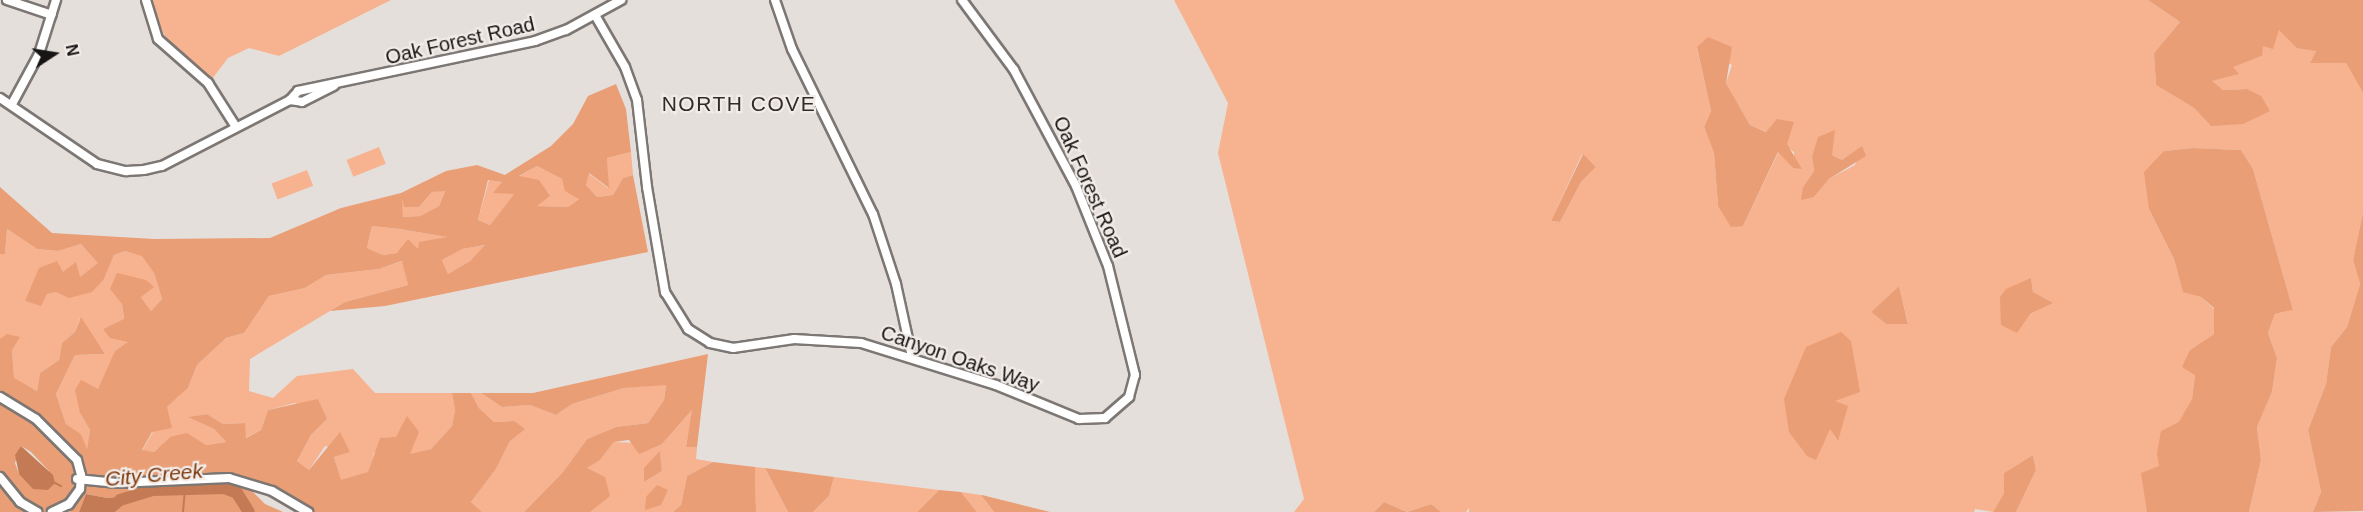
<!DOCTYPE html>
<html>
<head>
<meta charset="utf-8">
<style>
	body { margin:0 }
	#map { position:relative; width:2363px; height:512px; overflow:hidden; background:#e5dfdc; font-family:Arial,sans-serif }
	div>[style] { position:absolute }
	.green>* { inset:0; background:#f7b28f; transform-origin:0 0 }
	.forest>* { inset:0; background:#ea9e76 }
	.water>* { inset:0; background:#c47b55 }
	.stream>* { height:2px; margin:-1px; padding:0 1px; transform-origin:1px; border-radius:1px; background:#c47b55 }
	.river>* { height:12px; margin:-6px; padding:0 6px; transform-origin:6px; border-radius:6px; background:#c47b55 }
	.roads { filter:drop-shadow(2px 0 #7d7774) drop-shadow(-2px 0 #7d7774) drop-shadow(0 2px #7d7774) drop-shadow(0 -2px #7d7774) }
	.minor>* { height:8px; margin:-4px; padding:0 4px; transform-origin:4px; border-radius:4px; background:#fff }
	span { translate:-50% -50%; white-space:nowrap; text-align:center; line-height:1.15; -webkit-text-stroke:4.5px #f2ece9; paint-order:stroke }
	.street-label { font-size:20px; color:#171514 }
	.neighbourhood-label { font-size:21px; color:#312c2a; letter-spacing:1.5px }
	.water-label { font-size:21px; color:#7e3a0e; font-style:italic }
	.north { position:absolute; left:24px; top:24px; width:60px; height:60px; -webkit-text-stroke:4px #f2ece9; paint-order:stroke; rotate:78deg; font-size:16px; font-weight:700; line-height:24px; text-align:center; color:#171514 }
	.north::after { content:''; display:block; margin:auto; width:21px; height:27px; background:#171514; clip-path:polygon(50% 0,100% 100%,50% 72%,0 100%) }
</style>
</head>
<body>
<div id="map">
	<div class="green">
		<div style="clip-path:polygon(153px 0,391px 0,279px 56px,249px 48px,228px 58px,212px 79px,168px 41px,157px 21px)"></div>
		<div style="clip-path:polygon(evenodd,1174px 0,2148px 0,2180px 22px,2154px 53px,2156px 85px,2194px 108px,2211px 126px,2247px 89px,2223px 90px,2211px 81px,2238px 74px,2232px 67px,2262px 56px,2262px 46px,2279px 30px,2316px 51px,2310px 63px,2346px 63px,2363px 93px,2363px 212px,2353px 260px,2360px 284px,2347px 327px,2331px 347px,2326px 384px,2308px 430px,2321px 492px,2313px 512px,2249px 512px,2261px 460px,2257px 427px,2272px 392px,2277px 358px,2268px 333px,2275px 314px,2293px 310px,2253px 169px,2241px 150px,2193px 148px,2164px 151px,2149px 209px,2174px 259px,2183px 291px,2201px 297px,2214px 309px,2214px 334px,2190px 350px,2195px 375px,2192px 399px,2159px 467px,2147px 499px,2147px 512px,2016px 512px,2036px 470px,2033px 455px,2004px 473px,2004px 493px,1993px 512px,1975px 509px,1974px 512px,1469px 512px,1469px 508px,1466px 512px,1441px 512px,1431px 504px,1407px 512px,1384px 502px,1374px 512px,1294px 512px,1304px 499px,1218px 153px,1228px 103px,1174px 0,1697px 48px,1732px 65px,1726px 83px,1750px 125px,1767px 132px,1794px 152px,1793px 168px,1779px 151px,1743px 226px,1718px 206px,1714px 153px,1704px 127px,1711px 111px,1697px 48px,1174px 0,1862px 147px,1855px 165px,1829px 179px,1814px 197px,1803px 187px,1814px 171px,1812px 157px,1832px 155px,1842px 160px,1862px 147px,1174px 0,1582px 154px,1596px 167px,1581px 182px,1560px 222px,1551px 221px,1582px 154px,1174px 0,2031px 278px,2033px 292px,2052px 303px,2030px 314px,2031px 278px,1174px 0,1899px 286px,1908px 323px,1886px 324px,1871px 312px,1899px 286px,1174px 0,1841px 332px,1835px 401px,1837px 440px,1830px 428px,1841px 332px)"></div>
		<div style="left:379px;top:147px;width:18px;height:35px;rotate:68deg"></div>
		<div style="clip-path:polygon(631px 152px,633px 175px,623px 178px,613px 195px,597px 197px,586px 185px,588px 173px,608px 188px,607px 158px)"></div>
		<div style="clip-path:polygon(537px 166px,562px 179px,580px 198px,568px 207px,535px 206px,549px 197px,518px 177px)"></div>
		<div style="left:307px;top:170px;width:17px;height:38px;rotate:69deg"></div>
		<div style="clip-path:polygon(489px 180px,503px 182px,494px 193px,515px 193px,490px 225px,478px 220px)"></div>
		<div style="clip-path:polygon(445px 190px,439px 206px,420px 216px,403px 217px,401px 193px,404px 207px,419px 207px,432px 192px)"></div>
		<div style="clip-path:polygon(372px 226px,400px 229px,448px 237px,420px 243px,418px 250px,383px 255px,367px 248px)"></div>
		<div style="clip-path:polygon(7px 229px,37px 249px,58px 251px,81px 244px,99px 263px,80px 277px,25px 301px,40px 305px,47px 294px,104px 279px,114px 255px,125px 251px,142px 255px,154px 273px,162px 299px,151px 311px,141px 297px,122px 304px,124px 320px,103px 329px,129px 342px,115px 351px,105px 379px,80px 413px,90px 430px,87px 451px,81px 434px,66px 424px,56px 394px,75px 355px,105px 354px,80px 318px,75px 332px,62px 343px,59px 360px,40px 373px,37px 391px,14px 379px,12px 350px,0 339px,0 254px,5px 254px)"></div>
		<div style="clip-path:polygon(486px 245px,470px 261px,448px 274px,442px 260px,461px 249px)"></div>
		<div style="clip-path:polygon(403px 261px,408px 285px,345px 302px,250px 359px,249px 391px,273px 398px,297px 376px,353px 369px,375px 393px,452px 393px,455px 410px,452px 426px,431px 449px,409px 455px,396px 438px,374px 453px,369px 472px,341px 481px,334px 457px,349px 452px,325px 446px,309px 470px,297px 461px,311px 435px,327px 419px,295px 403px,268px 410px,261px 430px,245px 438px,245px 423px,223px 424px,207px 414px,189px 417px,214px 429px,226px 442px,206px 445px,170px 437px,154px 452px,142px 451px,167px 407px,188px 388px,197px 365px,226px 338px,244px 333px,269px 296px,305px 288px,326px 275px,379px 269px)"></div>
		<div style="clip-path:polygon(666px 384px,664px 400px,648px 423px,616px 427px,587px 439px,563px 472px,524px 512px,482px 512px,471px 502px,496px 469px,510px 441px,514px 421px,494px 422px,479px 408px,471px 393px,481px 393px,502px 407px,530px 405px,556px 415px,572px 404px,624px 388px)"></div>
		<div style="clip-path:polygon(evenodd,693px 409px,686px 446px,697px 447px,696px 459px,713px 462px,687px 476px,681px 505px,673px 512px,590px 512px,586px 468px,600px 460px,614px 442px,662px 444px,693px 409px,660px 452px,662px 471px,644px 482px,660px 452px)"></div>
		<div style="clip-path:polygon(755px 467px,765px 468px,788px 512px,756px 512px)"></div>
		<div style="clip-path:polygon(834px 477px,939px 490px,917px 512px,813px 512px,829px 496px)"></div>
		<div style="clip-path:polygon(961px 492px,981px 495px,994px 512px,977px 512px)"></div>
	</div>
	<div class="forest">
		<div style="clip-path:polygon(2148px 0,2363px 0,2363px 93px,2346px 63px,2310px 63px,2316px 51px,2297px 48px,2279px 30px,2273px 49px,2263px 46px,2262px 56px,2233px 67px,2239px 74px,2212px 81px,2223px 90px,2247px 89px,2261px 96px,2270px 111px,2243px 124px,2211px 126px,2194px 108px,2156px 85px,2154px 53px,2180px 22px)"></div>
		<div style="clip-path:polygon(1708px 37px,1732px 47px,1726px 83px,1750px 125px,1766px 132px,1777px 119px,1794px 122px,1787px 144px,1802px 169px,1793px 168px,1778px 152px,1743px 226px,1731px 227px,1718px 206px,1714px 153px,1704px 127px,1711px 111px,1697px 47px)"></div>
		<div style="clip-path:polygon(evenodd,616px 84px,626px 109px,631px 152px,607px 158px,609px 188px,589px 173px,586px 185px,597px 197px,613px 195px,623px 178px,633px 175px,648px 252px,385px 306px,330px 311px,345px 302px,408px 285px,402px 261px,379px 269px,326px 275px,305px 288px,269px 296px,244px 333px,226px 338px,197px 365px,188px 388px,167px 407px,172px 428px,152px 432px,142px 450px,154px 452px,170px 437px,187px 433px,206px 445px,226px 442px,214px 429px,188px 417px,207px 414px,223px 424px,245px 423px,246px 438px,261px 430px,268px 410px,318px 399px,327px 419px,311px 435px,297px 461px,309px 470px,340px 432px,350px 452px,334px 457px,341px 480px,368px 472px,380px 438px,396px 437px,407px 416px,419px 432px,410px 454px,431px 449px,452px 426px,455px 410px,452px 393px,471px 393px,479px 408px,494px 422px,514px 421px,525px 429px,510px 441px,496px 469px,471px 502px,482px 512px,311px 512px,296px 499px,256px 481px,252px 491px,265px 504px,283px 512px,115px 512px,134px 495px,107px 498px,86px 494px,79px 512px,70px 512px,66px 506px,52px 512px,0 512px,0 339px,7px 334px,20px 337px,12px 350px,14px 378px,37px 391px,40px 373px,59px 360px,62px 343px,75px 332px,81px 317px,105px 354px,75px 355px,56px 394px,66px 424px,81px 434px,87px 449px,90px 430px,80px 413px,75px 390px,81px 380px,98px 389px,115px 351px,128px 342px,110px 338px,103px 329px,124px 319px,122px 304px,110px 289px,117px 273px,146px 280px,154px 287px,141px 297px,151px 311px,162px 299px,154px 273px,142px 256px,125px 251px,114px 255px,104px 279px,92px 292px,69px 298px,56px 292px,47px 294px,41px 306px,25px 301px,39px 268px,57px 261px,63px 272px,76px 262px,80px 277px,98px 263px,81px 244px,58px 251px,37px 249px,7px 229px,5px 254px,0 254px,0 187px,52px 233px,154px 239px,270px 238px,341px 208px,401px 193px,446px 171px,477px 165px,505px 175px,551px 146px,573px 124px,588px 96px,616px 84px,537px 166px,562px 179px,565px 191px,579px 199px,568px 207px,537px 206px,550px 196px,539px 180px,519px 176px,537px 166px,616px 84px,488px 180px,502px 182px,493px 193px,514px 194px,490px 225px,478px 220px,488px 180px,616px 84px,445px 191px,439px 206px,420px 216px,403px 217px,402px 199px,404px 207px,419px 207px,432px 192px,445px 191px,616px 84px,372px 226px,400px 229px,447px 237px,419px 242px,418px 249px,408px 239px,397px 253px,383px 255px,367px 248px,372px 226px,616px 84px,485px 245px,470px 261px,448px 274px,442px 260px,462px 249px,485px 245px,616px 84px,21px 446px,31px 452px,49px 471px,19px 474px,15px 463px,21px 446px)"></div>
		<div style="clip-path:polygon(1835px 130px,1832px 155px,1842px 160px,1862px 146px,1866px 156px,1829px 179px,1814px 197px,1801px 200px,1803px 187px,1814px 171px,1812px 157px,1818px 137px)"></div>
		<div style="clip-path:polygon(2193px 148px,2241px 150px,2253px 169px,2293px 310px,2275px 314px,2268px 333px,2277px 358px,2272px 392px,2257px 427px,2261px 460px,2249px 512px,2147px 512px,2141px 473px,2159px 466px,2157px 453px,2161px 431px,2179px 422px,2192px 399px,2195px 375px,2182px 367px,2190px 350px,2214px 334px,2214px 308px,2201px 297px,2183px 292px,2174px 259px,2149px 209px,2144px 172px,2164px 151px)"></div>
		<div style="clip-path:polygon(1583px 154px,1596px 167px,1581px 182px,1560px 222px,1551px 221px)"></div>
		<div style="clip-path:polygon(2363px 212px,2363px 511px,2313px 512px,2321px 492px,2308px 430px,2326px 384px,2331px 347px,2347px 327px,2360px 284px,2353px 260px)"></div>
		<div style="clip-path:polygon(2031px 278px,2033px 292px,2053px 303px,2030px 314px,2017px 333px,2001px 325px,2000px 297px,2006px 289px)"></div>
		<div style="clip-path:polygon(1899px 286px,1908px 324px,1886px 324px,1871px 312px)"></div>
		<div style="clip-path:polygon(1841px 332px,1851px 341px,1860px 392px,1835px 401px,1848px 406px,1838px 441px,1830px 429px,1816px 460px,1807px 456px,1789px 432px,1784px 399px,1806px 347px)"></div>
		<div style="clip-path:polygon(708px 354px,697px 447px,686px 447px,692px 410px,662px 444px,639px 454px,629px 440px,614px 442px,600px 460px,587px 468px,605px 477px,610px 496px,590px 512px,524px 512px,563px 472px,587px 439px,616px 427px,648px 423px,664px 400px,666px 385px,624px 388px,572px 404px,556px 415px,530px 405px,502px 407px,481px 393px,533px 393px)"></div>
		<div style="clip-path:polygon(660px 451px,662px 471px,644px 482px,644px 468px)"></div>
		<div style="clip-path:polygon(2033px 455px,2036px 470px,2016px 512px,1993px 512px,2004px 493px,2004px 473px)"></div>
		<div style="clip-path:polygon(713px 462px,755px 467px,756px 512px,673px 512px,681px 505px,687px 476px)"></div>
		<div style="clip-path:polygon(765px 468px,834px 477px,829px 496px,813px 512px,788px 512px)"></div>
		<div style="clip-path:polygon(657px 485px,668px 490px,661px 505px,645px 510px,646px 497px)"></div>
		<div style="clip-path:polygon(939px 490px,961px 492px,977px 512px,917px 512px)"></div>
		<div style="clip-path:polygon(981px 495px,982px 495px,1050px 512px,994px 512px)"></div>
		<div style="clip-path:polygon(1384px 502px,1407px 512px,1431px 504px,1441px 512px,1374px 512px)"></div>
	</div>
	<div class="water">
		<div style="clip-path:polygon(21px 446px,53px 475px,55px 483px,48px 490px,33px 489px,19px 474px,15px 455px)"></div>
		<div style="clip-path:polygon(86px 494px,107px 498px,135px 495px,115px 512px,79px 512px)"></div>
	</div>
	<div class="stream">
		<div style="left:53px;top:482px;width:9px;rotate:27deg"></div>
		<div style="left:183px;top:512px;width:21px;rotate:-85deg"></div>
	</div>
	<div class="river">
		<div style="left:120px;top:500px;width:34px;rotate:-17deg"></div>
		<div style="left:153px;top:490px;width:71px;rotate:-1.6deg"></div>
		<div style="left:224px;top:488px;width:14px;rotate:21deg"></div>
		<div style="left:237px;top:493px;width:22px;rotate:58deg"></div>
	</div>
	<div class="roads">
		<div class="minor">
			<div style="left:7px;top:0;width:47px;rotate:18.4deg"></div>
			<div style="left:146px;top:0;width:41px;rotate:72.9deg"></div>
			<div style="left:158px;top:39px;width:67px;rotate:41.3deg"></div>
			<div style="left:208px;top:83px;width:52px;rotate:57.5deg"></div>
			<div style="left:775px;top:0;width:52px;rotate:70.9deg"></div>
			<div style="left:792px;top:49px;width:184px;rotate:63.9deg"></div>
			<div style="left:873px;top:214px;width:74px;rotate:71.8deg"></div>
			<div style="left:896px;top:284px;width:75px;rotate:77.6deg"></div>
			<div style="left:595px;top:15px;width:60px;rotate:60deg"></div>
			<div style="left:625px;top:67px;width:35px;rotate:70deg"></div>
			<div style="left:637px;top:100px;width:88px;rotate:83.4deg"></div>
			<div style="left:647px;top:187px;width:107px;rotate:80.3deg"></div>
			<div style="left:665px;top:292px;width:44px;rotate:58.1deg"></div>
			<div style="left:688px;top:329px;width:26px;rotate:32deg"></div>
			<div style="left:710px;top:343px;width:24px;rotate:12deg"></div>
			<div style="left:733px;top:348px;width:62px;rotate:-8.4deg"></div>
			<div style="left:794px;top:339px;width:67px;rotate:3.4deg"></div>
			<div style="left:861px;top:343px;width:141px;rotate:17.3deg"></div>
			<div style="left:996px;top:385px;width:90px;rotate:22.3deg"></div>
			<div style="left:1079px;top:419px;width:26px;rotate:-2deg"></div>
			<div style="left:1105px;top:418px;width:32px;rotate:-41deg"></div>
			<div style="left:1129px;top:397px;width:23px;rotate:-75deg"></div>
			<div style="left:1135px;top:375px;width:112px;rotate:-103.9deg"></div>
			<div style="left:1108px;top:266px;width:86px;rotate:-111.8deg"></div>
			<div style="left:1076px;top:186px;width:132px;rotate:-118.1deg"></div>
			<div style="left:1014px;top:70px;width:87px;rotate:-126.6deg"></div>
			<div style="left:0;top:98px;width:117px;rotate:34.2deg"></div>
			<div style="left:97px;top:164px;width:30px;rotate:14deg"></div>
			<div style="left:126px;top:171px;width:18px;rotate:-3deg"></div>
			<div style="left:144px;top:170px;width:18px;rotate:-13deg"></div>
			<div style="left:162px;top:166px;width:144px;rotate:-27.3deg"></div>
			<div style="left:290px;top:100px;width:12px;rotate:-48deg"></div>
			<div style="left:298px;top:91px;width:242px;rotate:-11.9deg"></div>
			<div style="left:535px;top:41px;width:33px;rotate:-20deg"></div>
			<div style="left:566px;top:30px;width:63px;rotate:-28.6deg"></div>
			<div style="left:290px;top:100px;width:12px;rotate:9deg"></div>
			<div style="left:302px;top:102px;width:36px;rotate:-27deg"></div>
			<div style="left:12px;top:104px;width:57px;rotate:-61.6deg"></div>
			<div style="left:39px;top:54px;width:57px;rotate:-72.5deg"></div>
			<div style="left:0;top:397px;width:42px;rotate:31.4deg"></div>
			<div style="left:36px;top:419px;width:58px;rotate:45deg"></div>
			<div style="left:77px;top:460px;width:16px;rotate:75deg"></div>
			<div style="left:81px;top:475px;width:14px;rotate:94deg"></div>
			<div style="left:80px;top:489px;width:19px;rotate:126deg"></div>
			<div style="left:69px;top:504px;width:19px;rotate:155deg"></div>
			<div style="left:0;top:477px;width:32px;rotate:51deg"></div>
			<div style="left:20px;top:502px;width:20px;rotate:30deg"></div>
			<div style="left:77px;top:479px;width:40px;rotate:5.7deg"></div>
			<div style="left:117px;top:483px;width:112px;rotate:-2.6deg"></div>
			<div style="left:229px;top:478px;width:45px;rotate:16.8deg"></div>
			<div style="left:272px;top:491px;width:42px;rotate:30.3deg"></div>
		</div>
	</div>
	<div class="street-label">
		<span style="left:460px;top:41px;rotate:-13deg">Oak Forest Road</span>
		<span style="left:1090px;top:187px;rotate:66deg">Oak Forest Road</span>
		<span style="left:960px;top:359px;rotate:19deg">Canyon Oaks Way</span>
	</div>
	<div class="neighbourhood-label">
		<span style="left:739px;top:104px">NORTH COVE</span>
	</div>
	<div class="water-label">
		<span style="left:154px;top:475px;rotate:-5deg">City Creek</span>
	</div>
	<div class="north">N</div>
</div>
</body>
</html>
